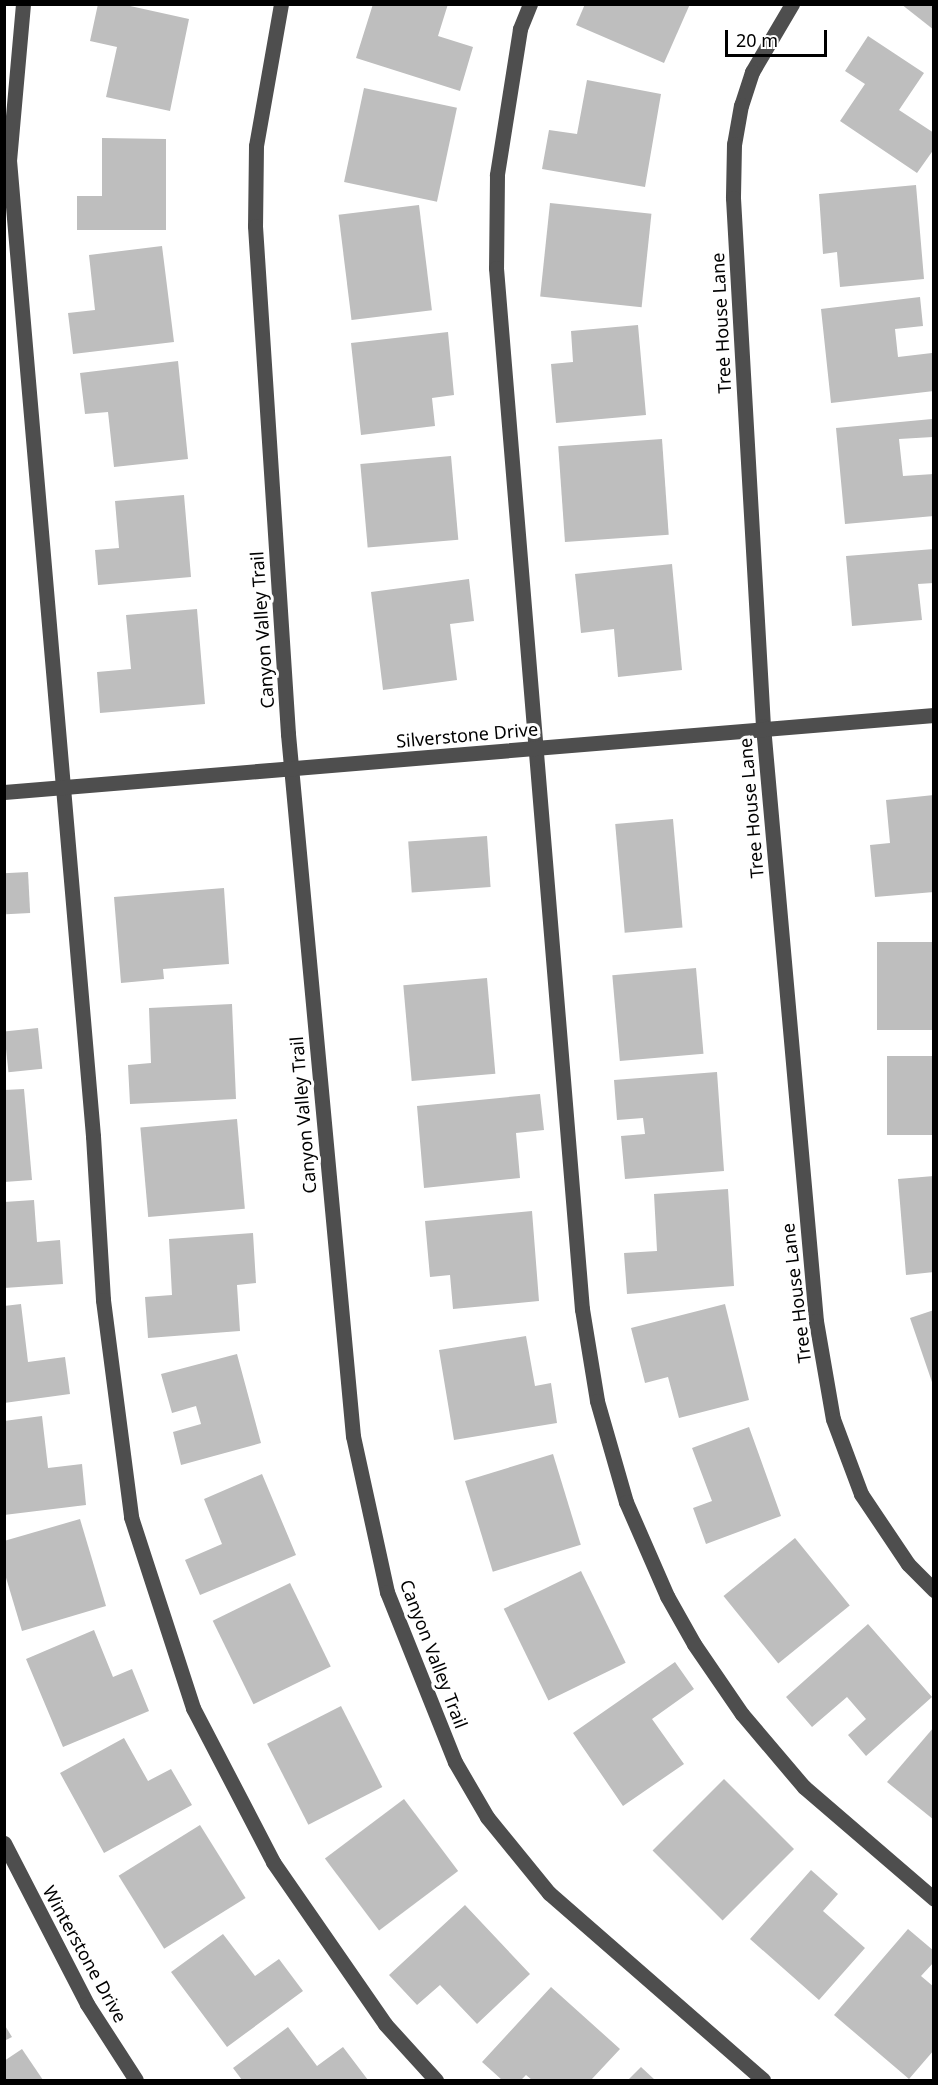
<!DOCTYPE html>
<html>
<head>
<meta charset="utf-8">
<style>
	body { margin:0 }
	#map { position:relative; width:938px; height:2085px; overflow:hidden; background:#fff; font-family:"Noto Sans",sans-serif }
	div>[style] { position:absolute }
	.building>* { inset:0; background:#bebebe; transform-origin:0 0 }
	.minor>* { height:15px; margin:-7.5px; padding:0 7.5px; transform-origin:7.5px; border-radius:7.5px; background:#4e4e4e }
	span { translate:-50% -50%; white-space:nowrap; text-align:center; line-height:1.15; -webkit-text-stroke:6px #fff; paint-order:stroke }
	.street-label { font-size:18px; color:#000 }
	.frame { position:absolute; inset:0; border:6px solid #000; pointer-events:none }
	.scale { position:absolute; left:725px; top:30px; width:102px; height:27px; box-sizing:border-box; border:3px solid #000; border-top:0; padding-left:8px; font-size:18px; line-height:21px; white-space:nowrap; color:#000; -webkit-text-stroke:4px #fff; paint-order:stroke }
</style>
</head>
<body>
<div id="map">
	<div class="building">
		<div style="clip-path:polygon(98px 4px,121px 4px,189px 19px,170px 111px,106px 97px,117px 47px,90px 41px)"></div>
		<div style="clip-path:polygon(373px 4px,448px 4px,438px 36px,473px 47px,460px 91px,356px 58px)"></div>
		<div style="clip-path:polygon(585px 4px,690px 4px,664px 63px,576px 25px)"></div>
		<div style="clip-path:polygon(901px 4px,934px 4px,934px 30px)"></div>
		<div style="clip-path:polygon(868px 36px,924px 73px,899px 110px,934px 133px,934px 149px,917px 173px,840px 121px,865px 84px,845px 71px)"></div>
		<div style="clip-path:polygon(587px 80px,661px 94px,645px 187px,542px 169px,549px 130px,577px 134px)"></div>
		<div style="left:364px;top:88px;width:95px;height:96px;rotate:12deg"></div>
		<div style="clip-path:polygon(102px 138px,166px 139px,166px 230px,77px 230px,77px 196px,102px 196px)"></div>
		<div style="clip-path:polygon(916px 185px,924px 279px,840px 287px,837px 252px,823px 254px,819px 194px)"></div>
		<div style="left:550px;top:203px;width:102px;height:94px;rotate:6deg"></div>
		<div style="left:419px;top:205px;width:106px;height:81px;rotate:83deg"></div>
		<div style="clip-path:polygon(162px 246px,174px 342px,73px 354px,68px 313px,95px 310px,89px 255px)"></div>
		<div style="clip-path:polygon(920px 297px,923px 326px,895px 329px,898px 357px,932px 353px,934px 391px,831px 403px,821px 309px)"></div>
		<div style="clip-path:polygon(638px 325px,646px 415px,556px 423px,551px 364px,573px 362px,571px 331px)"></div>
		<div style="clip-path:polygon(448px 332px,454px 395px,432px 398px,435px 426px,361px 435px,351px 343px)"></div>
		<div style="clip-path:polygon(178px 361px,188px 459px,114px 467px,108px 412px,85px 414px,80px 373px)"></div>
		<div style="clip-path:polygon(932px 419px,933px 437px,899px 439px,903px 476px,934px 474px,934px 516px,845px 524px,836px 428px)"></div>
		<div style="left:662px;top:439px;width:96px;height:104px;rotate:86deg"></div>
		<div style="left:451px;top:456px;width:84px;height:91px;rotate:85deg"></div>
		<div style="clip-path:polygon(184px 495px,191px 577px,98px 585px,95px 550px,119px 548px,115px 501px)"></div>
		<div style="clip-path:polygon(934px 549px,934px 583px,918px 584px,922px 620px,852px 626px,846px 556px)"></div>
		<div style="clip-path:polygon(672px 564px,682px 670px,618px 677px,614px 629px,581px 633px,575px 574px)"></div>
		<div style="clip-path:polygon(469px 579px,474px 621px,450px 624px,457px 680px,383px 690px,371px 592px)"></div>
		<div style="clip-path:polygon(197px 609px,205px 704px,100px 713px,97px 672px,131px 669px,126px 615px)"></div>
		<div style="clip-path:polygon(934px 795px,934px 892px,875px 897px,870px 845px,890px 843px,886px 800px)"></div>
		<div style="left:673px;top:819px;width:109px;height:58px;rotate:85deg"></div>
		<div style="left:487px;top:836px;width:51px;height:79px;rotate:86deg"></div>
		<div style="left:28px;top:872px;width:41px;height:24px;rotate:87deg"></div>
		<div style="clip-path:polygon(224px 888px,229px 964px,163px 969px,164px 979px,121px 983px,114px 897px)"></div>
		<div style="left:934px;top:942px;width:88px;height:57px;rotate:90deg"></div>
		<div style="left:696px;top:968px;width:86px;height:84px;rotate:85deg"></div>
		<div style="left:487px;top:978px;width:96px;height:84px;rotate:85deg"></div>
		<div style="clip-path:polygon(232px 1004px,236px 1099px,130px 1104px,128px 1065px,151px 1063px,149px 1008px)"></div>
		<div style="left:38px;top:1028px;width:41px;height:34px;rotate:84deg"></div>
		<div style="left:934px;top:1056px;width:79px;height:47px;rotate:90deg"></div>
		<div style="clip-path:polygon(717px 1072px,724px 1171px,625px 1179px,621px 1136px,645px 1134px,643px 1118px,617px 1120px,614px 1080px)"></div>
		<div style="clip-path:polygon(24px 1089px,32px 1180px,4px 1182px,4px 1090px)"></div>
		<div style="clip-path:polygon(540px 1094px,544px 1130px,516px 1133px,520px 1178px,424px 1188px,417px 1106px)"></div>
		<div style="left:237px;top:1119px;width:90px;height:97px;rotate:85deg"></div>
		<div style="clip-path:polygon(934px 1176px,934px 1272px,906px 1275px,898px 1179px)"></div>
		<div style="clip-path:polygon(728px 1189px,734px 1286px,627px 1294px,624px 1253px,657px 1251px,654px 1194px)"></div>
		<div style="clip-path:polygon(34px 1200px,37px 1242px,60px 1240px,63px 1284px,4px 1288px,4px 1202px)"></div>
		<div style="clip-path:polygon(532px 1211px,539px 1301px,453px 1309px,450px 1275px,430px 1277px,425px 1221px)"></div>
		<div style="clip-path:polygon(253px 1233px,256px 1283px,237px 1285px,240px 1331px,148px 1338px,145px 1297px,172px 1295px,169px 1239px)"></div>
		<div style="clip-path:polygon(21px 1304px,28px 1362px,65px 1357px,70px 1394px,4px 1403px,4px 1306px)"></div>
		<div style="clip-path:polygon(725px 1304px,749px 1400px,679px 1418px,668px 1377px,645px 1383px,631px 1328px)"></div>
		<div style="clip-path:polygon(934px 1310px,934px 1385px,933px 1385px,910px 1318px)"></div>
		<div style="clip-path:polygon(526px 1336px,535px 1386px,551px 1383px,557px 1423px,454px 1440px,439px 1350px)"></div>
		<div style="clip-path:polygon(237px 1354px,261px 1443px,181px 1465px,173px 1432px,201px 1424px,196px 1406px,172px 1413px,161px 1374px)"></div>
		<div style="clip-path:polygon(42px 1416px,48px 1468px,82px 1464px,86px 1505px,4px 1515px,4px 1421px)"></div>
		<div style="clip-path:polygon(749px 1427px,781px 1516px,706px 1544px,693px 1508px,712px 1501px,692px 1448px)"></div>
		<div style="left:553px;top:1454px;width:95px;height:92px;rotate:73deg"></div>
		<div style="clip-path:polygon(262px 1474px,296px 1555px,200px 1595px,185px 1560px,222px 1544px,204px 1499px)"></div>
		<div style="clip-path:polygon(80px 1519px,106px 1606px,22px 1631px,4px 1571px,4px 1541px)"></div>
		<div style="left:795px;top:1538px;width:87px;height:92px;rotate:51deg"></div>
		<div style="left:581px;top:1571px;width:102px;height:86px;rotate:64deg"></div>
		<div style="left:290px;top:1583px;width:93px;height:86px;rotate:64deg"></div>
		<div style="clip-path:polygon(868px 1624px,932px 1697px,866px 1756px,848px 1735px,866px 1719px,847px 1697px,812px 1727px,786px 1697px)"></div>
		<div style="clip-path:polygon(94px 1630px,113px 1677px,132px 1669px,149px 1711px,63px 1747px,26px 1659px)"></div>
		<div style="clip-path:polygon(675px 1662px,694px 1689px,652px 1719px,684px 1764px,623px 1806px,573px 1733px)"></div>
		<div style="left:341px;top:1706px;width:91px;height:83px;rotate:63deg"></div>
		<div style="clip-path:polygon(934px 1727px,934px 1820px,887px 1782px)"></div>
		<div style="clip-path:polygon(124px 1738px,148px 1781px,171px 1769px,192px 1805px,104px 1853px,60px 1773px)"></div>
		<div style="left:724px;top:1779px;width:99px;height:101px;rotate:45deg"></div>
		<div style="left:404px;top:1799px;width:90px;height:99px;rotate:53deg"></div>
		<div style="left:200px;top:1825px;width:86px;height:96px;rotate:58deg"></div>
		<div style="clip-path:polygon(811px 1870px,838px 1894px,823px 1911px,865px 1948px,819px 2000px,750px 1939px)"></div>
		<div style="clip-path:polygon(465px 1905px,530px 1974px,477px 2024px,440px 1985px,417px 2005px,389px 1975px)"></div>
		<div style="clip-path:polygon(908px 1929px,934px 1951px,934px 1962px,921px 1976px,934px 1987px,934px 2050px,909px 2079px,834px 2015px)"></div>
		<div style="clip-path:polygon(223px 1934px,255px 1976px,279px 1959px,303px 1991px,227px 2047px,171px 1972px)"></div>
		<div style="clip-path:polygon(551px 1987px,620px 2049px,591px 2080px,532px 2080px,526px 2075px,521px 2080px,502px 2080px,482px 2062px)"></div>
		<div style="clip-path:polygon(4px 2024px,12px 2037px,4px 2041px)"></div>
		<div style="clip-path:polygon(288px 2027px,317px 2066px,343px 2047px,368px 2080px,242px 2080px,233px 2068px)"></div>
		<div style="clip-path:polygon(22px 2049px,43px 2080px,4px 2080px,4px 2061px)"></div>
		<div style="clip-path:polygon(641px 2067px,655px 2080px,628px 2080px)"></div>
	</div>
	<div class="minor">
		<div style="left:23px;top:4px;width:157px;rotate:95.1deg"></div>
		<div style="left:9px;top:160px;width:980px;rotate:85.08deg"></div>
		<div style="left:93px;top:1136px;width:164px;rotate:86.5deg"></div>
		<div style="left:103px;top:1300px;width:219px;rotate:82.6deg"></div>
		<div style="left:131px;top:1517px;width:201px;rotate:72deg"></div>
		<div style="left:193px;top:1708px;width:174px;rotate:62.5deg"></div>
		<div style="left:273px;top:1862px;width:197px;rotate:55.3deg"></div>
		<div style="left:385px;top:2024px;width:76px;rotate:47.7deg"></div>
		<div style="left:281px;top:4px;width:144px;rotate:100deg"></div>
		<div style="left:256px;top:146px;width:80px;rotate:90.7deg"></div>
		<div style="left:255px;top:226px;width:509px;rotate:86.28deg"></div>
		<div style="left:288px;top:734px;width:705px;rotate:84.71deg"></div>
		<div style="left:353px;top:1436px;width:160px;rotate:77.7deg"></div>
		<div style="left:387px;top:1592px;width:183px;rotate:68.2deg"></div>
		<div style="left:455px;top:1762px;width:64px;rotate:59.8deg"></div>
		<div style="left:487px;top:1817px;width:98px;rotate:50.8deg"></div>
		<div style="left:549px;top:1893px;width:284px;rotate:41.1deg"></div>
		<div style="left:530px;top:4px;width:27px;rotate:112deg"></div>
		<div style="left:520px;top:29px;width:148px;rotate:99deg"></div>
		<div style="left:497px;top:175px;width:93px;rotate:90.6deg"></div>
		<div style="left:496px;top:268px;width:1045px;rotate:85.28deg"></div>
		<div style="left:582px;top:1309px;width:93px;rotate:80.7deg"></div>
		<div style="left:597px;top:1401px;width:105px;rotate:74deg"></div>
		<div style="left:626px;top:1502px;width:103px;rotate:66.4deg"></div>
		<div style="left:667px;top:1596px;width:55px;rotate:60.6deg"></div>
		<div style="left:694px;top:1644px;width:85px;rotate:55.6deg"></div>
		<div style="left:742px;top:1714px;width:96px;rotate:49.7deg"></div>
		<div style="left:804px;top:1787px;width:172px;rotate:40.7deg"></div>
		<div style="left:792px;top:4px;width:79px;rotate:120.5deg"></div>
		<div style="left:752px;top:72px;width:35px;rotate:108deg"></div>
		<div style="left:741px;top:105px;width:40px;rotate:100deg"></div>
		<div style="left:734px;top:144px;width:54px;rotate:91.1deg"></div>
		<div style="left:733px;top:198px;width:529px;rotate:86.75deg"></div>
		<div style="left:763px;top:726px;width:597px;rotate:84.91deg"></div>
		<div style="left:816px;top:1321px;width:99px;rotate:80.2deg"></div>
		<div style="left:833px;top:1419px;width:80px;rotate:69.5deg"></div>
		<div style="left:861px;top:1494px;width:84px;rotate:56.1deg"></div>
		<div style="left:908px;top:1564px;width:37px;rotate:45deg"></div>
		<div style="left:4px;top:792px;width:933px;rotate:-4.73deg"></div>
		<div style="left:4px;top:1843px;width:181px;rotate:62.7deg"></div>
		<div style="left:87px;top:2004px;width:90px;rotate:57.2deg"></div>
	</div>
	<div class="street-label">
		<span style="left:721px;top:323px;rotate:-93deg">Tree House Lane</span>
		<span style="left:262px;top:630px;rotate:-94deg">Canyon Valley Trail</span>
		<span style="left:467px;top:735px;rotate:-5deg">Silverstone Drive</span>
		<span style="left:751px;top:808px;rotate:-95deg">Tree House Lane</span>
		<span style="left:303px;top:1115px;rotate:-95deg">Canyon Valley Trail</span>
		<span style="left:796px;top:1293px;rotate:-97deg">Tree House Lane</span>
		<span style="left:434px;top:1654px;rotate:69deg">Canyon Valley Trail</span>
		<span style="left:85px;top:1954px;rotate:61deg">Winterstone Drive</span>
	</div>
	<div class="frame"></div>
	<div class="scale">20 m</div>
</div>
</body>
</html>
